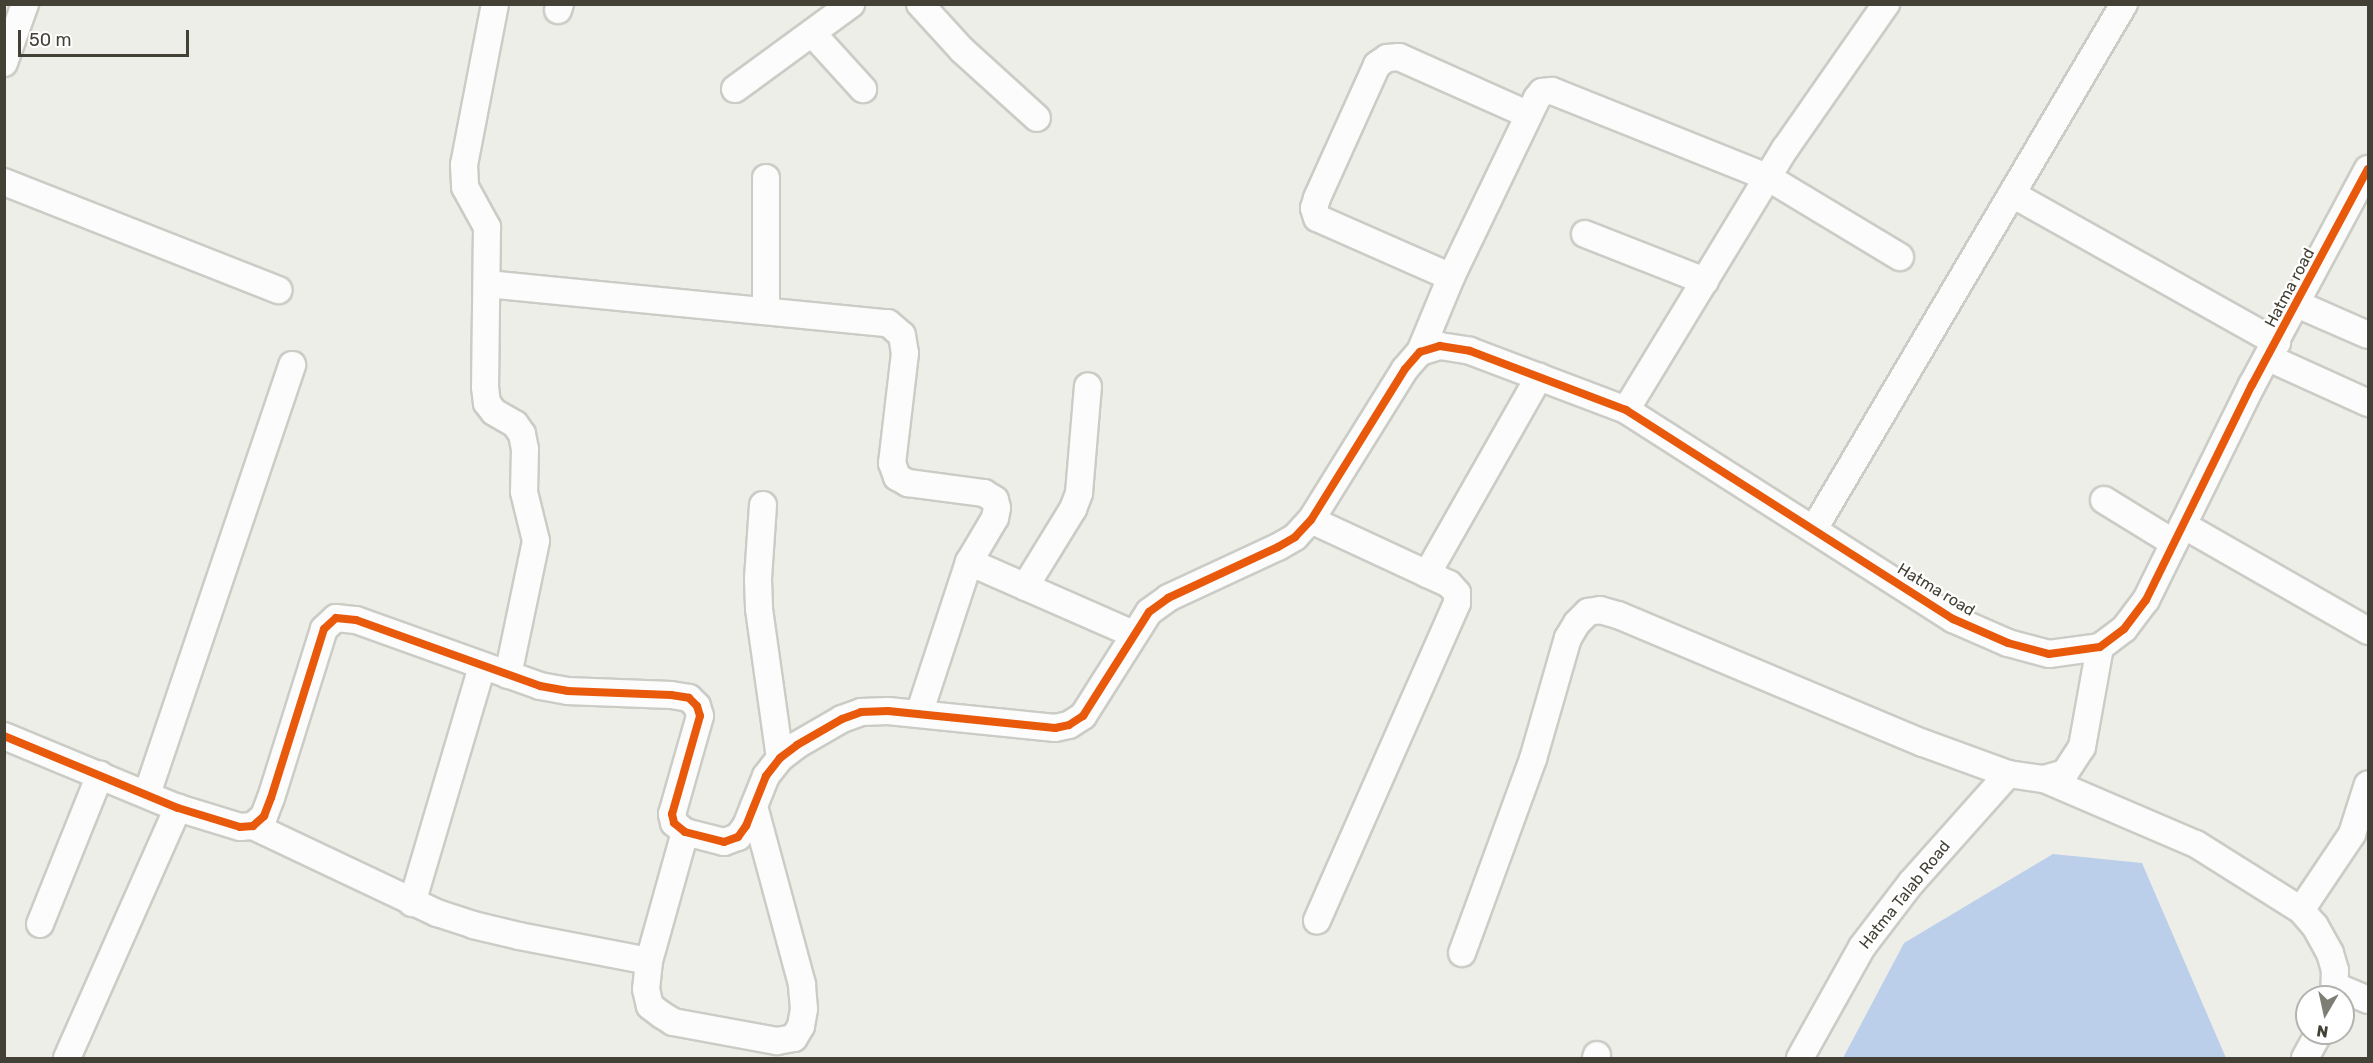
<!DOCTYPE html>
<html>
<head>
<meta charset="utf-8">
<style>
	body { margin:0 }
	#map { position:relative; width:2373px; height:1063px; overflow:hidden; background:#eeeee9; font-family:Rubik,sans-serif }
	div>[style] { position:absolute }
	.water>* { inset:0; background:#bccfea }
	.roads { filter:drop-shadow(2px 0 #ccccc6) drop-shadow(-2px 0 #ccccc6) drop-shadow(0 2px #ccccc6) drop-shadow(0 -2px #ccccc6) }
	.street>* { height:26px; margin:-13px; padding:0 13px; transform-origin:13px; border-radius:13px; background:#fcfcfc }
	.cycleway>* { height:8px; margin:-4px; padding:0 4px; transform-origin:4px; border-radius:4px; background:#e8590c }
	span { translate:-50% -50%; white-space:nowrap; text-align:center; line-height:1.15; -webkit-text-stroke:4.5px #fff; paint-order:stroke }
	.street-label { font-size:16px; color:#434136 }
	.frame { position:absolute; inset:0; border:6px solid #434136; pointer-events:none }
	.north { position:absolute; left:2295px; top:985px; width:60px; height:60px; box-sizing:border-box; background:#fff; border:2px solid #b4b3af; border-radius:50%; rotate:189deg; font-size:16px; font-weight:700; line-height:24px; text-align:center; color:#434136 }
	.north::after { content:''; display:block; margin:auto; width:21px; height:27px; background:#7f7e75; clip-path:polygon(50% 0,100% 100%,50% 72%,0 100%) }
	.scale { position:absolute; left:18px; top:30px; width:171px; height:27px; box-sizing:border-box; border:3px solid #434136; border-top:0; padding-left:8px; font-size:18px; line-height:21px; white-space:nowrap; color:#434136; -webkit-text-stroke:4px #fff; paint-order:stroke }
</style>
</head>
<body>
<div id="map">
	<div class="water">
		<div style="clip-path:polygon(2053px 854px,2142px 863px,2226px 1058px,1843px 1058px,1904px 943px)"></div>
	</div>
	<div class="roads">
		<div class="street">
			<div style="left:495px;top:4px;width:164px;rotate:100.9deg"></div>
			<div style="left:464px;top:165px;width:22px;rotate:87deg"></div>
			<div style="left:465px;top:187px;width:46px;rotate:61.2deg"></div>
			<div style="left:487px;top:227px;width:160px;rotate:90.7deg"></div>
			<div style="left:485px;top:387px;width:16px;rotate:83deg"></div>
			<div style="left:487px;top:403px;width:11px;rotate:52deg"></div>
			<div style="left:494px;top:412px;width:24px;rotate:30deg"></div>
			<div style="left:515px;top:424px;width:12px;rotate:55deg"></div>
			<div style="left:522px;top:434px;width:15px;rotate:79deg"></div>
			<div style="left:525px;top:449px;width:43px;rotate:91.3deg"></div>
			<div style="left:524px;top:492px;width:50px;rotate:76.2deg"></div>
			<div style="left:536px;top:541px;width:137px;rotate:101.8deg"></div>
			<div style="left:920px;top:4px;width:62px;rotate:47.6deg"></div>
			<div style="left:962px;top:50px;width:101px;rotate:42.2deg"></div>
			<div style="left:558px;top:10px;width:6px;rotate:-72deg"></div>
			<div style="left:812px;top:33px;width:76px;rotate:47.7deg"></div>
			<div style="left:4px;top:63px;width:63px;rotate:-70.4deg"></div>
			<div style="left:735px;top:89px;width:144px;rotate:-36.2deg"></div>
			<div style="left:4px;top:182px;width:295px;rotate:21.5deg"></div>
			<div style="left:2012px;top:194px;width:304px;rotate:29.3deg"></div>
			<div style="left:1585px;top:234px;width:129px;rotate:21.4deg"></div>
			<div style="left:1451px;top:277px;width:146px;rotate:-156.2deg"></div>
			<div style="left:1317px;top:218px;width:10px;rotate:-107deg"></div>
			<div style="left:1314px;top:208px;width:10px;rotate:-73deg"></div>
			<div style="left:1317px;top:198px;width:146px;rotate:-65.7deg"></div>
			<div style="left:1377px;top:65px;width:12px;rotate:-35deg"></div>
			<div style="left:1387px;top:58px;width:12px;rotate:-5deg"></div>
			<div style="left:1399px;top:57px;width:142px;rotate:24deg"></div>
			<div style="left:487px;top:284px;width:403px;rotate:5.6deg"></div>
			<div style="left:888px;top:323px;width:18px;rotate:41deg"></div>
			<div style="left:902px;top:335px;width:18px;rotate:81deg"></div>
			<div style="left:905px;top:353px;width:111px;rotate:96.7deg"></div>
			<div style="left:892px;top:463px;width:15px;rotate:70deg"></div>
			<div style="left:897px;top:477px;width:13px;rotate:29deg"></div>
			<div style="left:908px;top:483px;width:77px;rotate:7.5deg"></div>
			<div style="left:984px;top:493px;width:13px;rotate:32deg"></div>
			<div style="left:995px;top:500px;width:8px;rotate:76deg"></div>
			<div style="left:997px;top:508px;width:10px;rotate:101deg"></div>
			<div style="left:995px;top:518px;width:51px;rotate:120.6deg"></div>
			<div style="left:2297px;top:304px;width:77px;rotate:23.6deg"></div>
			<div style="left:766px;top:311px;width:133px;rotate:-90deg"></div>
			<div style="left:1420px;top:352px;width:81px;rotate:-67.5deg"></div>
			<div style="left:1451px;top:277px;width:199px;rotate:-64.3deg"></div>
			<div style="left:1537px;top:98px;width:8px;rotate:-50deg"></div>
			<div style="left:1542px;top:92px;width:10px;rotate:-6deg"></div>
			<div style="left:1552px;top:91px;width:234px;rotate:21.8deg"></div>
			<div style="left:1769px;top:178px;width:153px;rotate:31.1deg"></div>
			<div style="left:2269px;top:358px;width:109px;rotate:24.4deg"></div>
			<div style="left:1626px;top:410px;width:306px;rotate:-58.7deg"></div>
			<div style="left:1785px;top:149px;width:177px;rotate:-55.1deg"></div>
			<div style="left:2104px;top:500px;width:82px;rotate:31.6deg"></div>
			<div style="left:763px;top:505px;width:74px;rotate:93.9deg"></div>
			<div style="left:758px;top:579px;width:30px;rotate:88deg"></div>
			<div style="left:759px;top:609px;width:150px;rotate:82deg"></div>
			<div style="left:1311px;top:520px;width:152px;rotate:24.9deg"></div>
			<div style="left:1449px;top:584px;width:12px;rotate:48deg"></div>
			<div style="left:1457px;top:593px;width:10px;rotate:90deg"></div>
			<div style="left:1457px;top:603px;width:347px;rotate:113.8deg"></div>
			<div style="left:2183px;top:525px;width:213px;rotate:29.8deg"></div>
			<div style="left:1814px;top:529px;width:610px;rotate:-59.44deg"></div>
			<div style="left:1427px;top:574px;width:227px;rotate:-60.4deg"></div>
			<div style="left:1025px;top:587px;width:92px;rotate:-58.4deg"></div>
			<div style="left:1073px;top:509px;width:17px;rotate:-69deg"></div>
			<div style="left:1079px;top:493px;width:107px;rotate:-85.2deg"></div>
			<div style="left:919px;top:714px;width:160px;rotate:-71.8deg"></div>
			<div style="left:969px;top:562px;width:179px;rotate:23.7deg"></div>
			<div style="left:4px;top:736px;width:188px;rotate:22.5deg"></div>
			<div style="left:178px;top:808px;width:65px;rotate:17deg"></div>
			<div style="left:240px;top:827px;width:13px;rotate:-4deg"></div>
			<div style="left:253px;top:826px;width:15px;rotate:-42deg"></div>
			<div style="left:264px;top:816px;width:19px;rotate:-69deg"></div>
			<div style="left:271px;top:798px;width:177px;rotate:-72.6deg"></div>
			<div style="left:324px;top:629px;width:16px;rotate:-43deg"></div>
			<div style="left:336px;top:618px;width:20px;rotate:6deg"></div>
			<div style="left:356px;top:620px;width:195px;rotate:19.7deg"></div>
			<div style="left:540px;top:686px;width:27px;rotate:10deg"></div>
			<div style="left:567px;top:691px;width:104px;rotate:2.2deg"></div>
			<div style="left:671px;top:695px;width:18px;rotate:9deg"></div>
			<div style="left:689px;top:698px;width:11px;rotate:45deg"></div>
			<div style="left:697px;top:706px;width:10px;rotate:73deg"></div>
			<div style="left:700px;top:716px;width:102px;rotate:105.9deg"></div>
			<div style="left:672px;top:814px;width:9px;rotate:77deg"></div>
			<div style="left:674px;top:823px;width:14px;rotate:39deg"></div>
			<div style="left:685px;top:832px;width:40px;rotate:14.4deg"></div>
			<div style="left:724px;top:842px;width:15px;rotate:-20deg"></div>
			<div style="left:738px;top:837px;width:14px;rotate:-54deg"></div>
			<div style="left:746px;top:826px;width:54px;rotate:-68.2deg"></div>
			<div style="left:766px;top:776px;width:23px;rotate:-52deg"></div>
			<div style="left:780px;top:758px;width:21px;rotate:-37deg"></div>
			<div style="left:797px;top:745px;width:52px;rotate:-30deg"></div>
			<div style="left:842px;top:719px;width:20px;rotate:-20deg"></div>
			<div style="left:861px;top:712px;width:27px;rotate:-2deg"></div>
			<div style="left:888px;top:711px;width:168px;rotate:5.8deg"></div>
			<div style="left:1055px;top:728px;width:14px;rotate:-12deg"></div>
			<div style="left:1069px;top:725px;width:17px;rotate:-33deg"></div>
			<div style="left:1083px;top:716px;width:123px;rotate:-57.6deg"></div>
			<div style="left:1149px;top:612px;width:24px;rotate:-36deg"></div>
			<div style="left:1168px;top:598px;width:121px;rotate:-24.9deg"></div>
			<div style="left:1278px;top:547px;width:20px;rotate:-30deg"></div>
			<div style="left:1295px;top:537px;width:23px;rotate:-47deg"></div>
			<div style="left:1311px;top:520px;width:178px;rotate:-58.1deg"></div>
			<div style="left:1405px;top:369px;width:23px;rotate:-49deg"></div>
			<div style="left:1420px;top:352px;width:21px;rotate:-17deg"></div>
			<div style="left:1440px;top:346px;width:30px;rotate:9deg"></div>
			<div style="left:1470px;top:351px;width:167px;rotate:20.7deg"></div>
			<div style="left:1626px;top:410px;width:388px;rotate:32.6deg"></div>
			<div style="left:1953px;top:619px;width:60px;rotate:23.6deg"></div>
			<div style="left:2008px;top:643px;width:42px;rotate:15deg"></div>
			<div style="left:2049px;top:654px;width:51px;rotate:-7.8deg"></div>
			<div style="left:2100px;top:647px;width:30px;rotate:-37deg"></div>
			<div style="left:2124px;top:629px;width:36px;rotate:-53deg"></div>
			<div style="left:2146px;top:600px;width:240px;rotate:-63.8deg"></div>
			<div style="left:2252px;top:385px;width:245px;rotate:-61.8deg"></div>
			<div style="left:2044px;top:779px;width:165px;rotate:23.2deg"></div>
			<div style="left:2196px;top:844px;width:124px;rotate:32.2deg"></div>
			<div style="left:2301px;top:910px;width:21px;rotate:49deg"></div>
			<div style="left:2315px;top:926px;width:31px;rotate:61deg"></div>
			<div style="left:2330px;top:953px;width:18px;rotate:74deg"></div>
			<div style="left:2335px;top:970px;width:27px;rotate:92deg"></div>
			<div style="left:147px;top:794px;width:453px;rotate:-71.3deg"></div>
			<div style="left:253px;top:826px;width:204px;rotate:25.3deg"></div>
			<div style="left:437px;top:913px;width:38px;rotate:18deg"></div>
			<div style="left:473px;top:925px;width:47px;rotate:13.4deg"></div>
			<div style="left:519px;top:936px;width:132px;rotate:10.9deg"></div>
			<div style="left:649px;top:961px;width:28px;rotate:96deg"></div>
			<div style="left:646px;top:989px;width:17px;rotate:77deg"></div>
			<div style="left:650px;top:1006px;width:15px;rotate:37deg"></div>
			<div style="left:662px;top:1015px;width:13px;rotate:32deg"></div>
			<div style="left:673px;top:1022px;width:106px;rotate:10.4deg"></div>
			<div style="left:777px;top:1041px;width:17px;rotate:-10deg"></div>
			<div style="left:794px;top:1038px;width:14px;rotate:-60deg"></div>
			<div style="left:801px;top:1026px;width:17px;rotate:-80deg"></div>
			<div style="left:804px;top:1009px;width:25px;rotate:-95deg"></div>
			<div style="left:802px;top:984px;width:184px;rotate:-105.1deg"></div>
			<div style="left:412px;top:903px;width:246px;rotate:-73.5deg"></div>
			<div style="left:2301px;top:910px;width:92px;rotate:-56.1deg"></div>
			<div style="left:2352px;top:834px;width:52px;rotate:-72.3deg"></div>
			<div style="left:40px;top:924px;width:161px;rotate:-68.1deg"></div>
			<div style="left:1462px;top:953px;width:207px;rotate:-69.9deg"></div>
			<div style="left:1533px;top:759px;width:126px;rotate:-73.9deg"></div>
			<div style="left:1568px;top:638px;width:17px;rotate:-59deg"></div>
			<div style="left:1577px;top:623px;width:16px;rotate:-45deg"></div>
			<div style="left:1588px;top:612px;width:12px;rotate:-9deg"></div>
			<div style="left:1600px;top:610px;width:19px;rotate:16deg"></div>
			<div style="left:1618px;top:615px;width:331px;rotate:22.8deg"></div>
			<div style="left:1923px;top:743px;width:90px;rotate:20deg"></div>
			<div style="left:649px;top:961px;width:134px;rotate:-74.4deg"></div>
			<div style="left:2335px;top:986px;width:36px;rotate:23deg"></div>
			<div style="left:67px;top:1058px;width:274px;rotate:-66.1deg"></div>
			<div style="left:1596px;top:1058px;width:3px;rotate:-72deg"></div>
			<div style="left:1800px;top:1058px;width:127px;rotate:-60.8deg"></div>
			<div style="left:1862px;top:947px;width:81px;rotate:-52.6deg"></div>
			<div style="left:1911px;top:883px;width:146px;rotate:-48.3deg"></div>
			<div style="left:2008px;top:774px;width:36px;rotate:8deg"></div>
			<div style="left:2044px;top:779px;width:22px;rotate:-16deg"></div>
			<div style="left:2065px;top:773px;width:31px;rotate:-57deg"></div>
			<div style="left:2082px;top:747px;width:102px;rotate:-79.8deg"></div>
			<div style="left:2305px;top:1058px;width:29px;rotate:-61deg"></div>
		</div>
	</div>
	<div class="cycleway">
		<div style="left:4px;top:736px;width:188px;rotate:22.5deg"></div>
		<div style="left:178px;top:808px;width:65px;rotate:17deg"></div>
		<div style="left:240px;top:827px;width:13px;rotate:-4deg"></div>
		<div style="left:253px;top:826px;width:15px;rotate:-42deg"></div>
		<div style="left:264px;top:816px;width:19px;rotate:-69deg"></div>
		<div style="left:271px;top:798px;width:177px;rotate:-72.6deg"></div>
		<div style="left:324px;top:629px;width:16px;rotate:-43deg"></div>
		<div style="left:336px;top:618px;width:20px;rotate:6deg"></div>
		<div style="left:356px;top:620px;width:195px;rotate:19.7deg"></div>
		<div style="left:540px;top:686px;width:27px;rotate:10deg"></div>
		<div style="left:567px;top:691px;width:104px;rotate:2.2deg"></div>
		<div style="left:671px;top:695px;width:18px;rotate:9deg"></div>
		<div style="left:689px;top:698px;width:11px;rotate:45deg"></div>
		<div style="left:697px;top:706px;width:10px;rotate:73deg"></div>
		<div style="left:700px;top:716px;width:102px;rotate:105.9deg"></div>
		<div style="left:672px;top:814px;width:9px;rotate:77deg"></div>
		<div style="left:674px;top:823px;width:14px;rotate:39deg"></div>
		<div style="left:685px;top:832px;width:40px;rotate:14.4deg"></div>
		<div style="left:724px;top:842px;width:15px;rotate:-20deg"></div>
		<div style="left:738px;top:837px;width:14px;rotate:-54deg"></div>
		<div style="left:746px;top:826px;width:54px;rotate:-68.2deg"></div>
		<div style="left:766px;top:776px;width:23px;rotate:-52deg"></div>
		<div style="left:780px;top:758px;width:21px;rotate:-37deg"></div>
		<div style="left:797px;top:745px;width:52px;rotate:-30deg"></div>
		<div style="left:842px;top:719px;width:20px;rotate:-20deg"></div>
		<div style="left:861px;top:712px;width:27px;rotate:-2deg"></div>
		<div style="left:888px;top:711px;width:168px;rotate:5.8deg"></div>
		<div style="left:1055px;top:728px;width:14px;rotate:-12deg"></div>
		<div style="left:1069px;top:725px;width:17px;rotate:-33deg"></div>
		<div style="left:1083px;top:716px;width:123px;rotate:-57.6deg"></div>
		<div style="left:1149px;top:612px;width:24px;rotate:-36deg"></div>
		<div style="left:1168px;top:598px;width:121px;rotate:-24.9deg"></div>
		<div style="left:1278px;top:547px;width:20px;rotate:-30deg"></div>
		<div style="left:1295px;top:537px;width:23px;rotate:-47deg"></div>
		<div style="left:1311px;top:520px;width:178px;rotate:-58.1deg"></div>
		<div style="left:1405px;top:369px;width:23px;rotate:-49deg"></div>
		<div style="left:1420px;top:352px;width:21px;rotate:-17deg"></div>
		<div style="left:1440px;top:346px;width:30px;rotate:9deg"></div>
		<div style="left:1470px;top:351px;width:167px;rotate:20.7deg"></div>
		<div style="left:1626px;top:410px;width:388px;rotate:32.6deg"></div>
		<div style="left:1953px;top:619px;width:60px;rotate:23.6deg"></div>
		<div style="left:2008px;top:643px;width:42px;rotate:15deg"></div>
		<div style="left:2049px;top:654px;width:51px;rotate:-7.8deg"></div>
		<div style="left:2100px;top:647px;width:30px;rotate:-37deg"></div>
		<div style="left:2124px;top:629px;width:36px;rotate:-53deg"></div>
		<div style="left:2146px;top:600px;width:240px;rotate:-63.8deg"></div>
		<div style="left:2252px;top:385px;width:245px;rotate:-61.8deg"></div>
	</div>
	<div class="street-label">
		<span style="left:2290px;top:288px;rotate:-62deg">Hatma road</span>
		<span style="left:1936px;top:590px;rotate:31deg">Hatma road</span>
		<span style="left:1905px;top:895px;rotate:-51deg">Hatma Talab Road</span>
	</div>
	<div class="frame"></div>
	<div class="north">N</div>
	<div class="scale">50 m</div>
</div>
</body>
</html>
